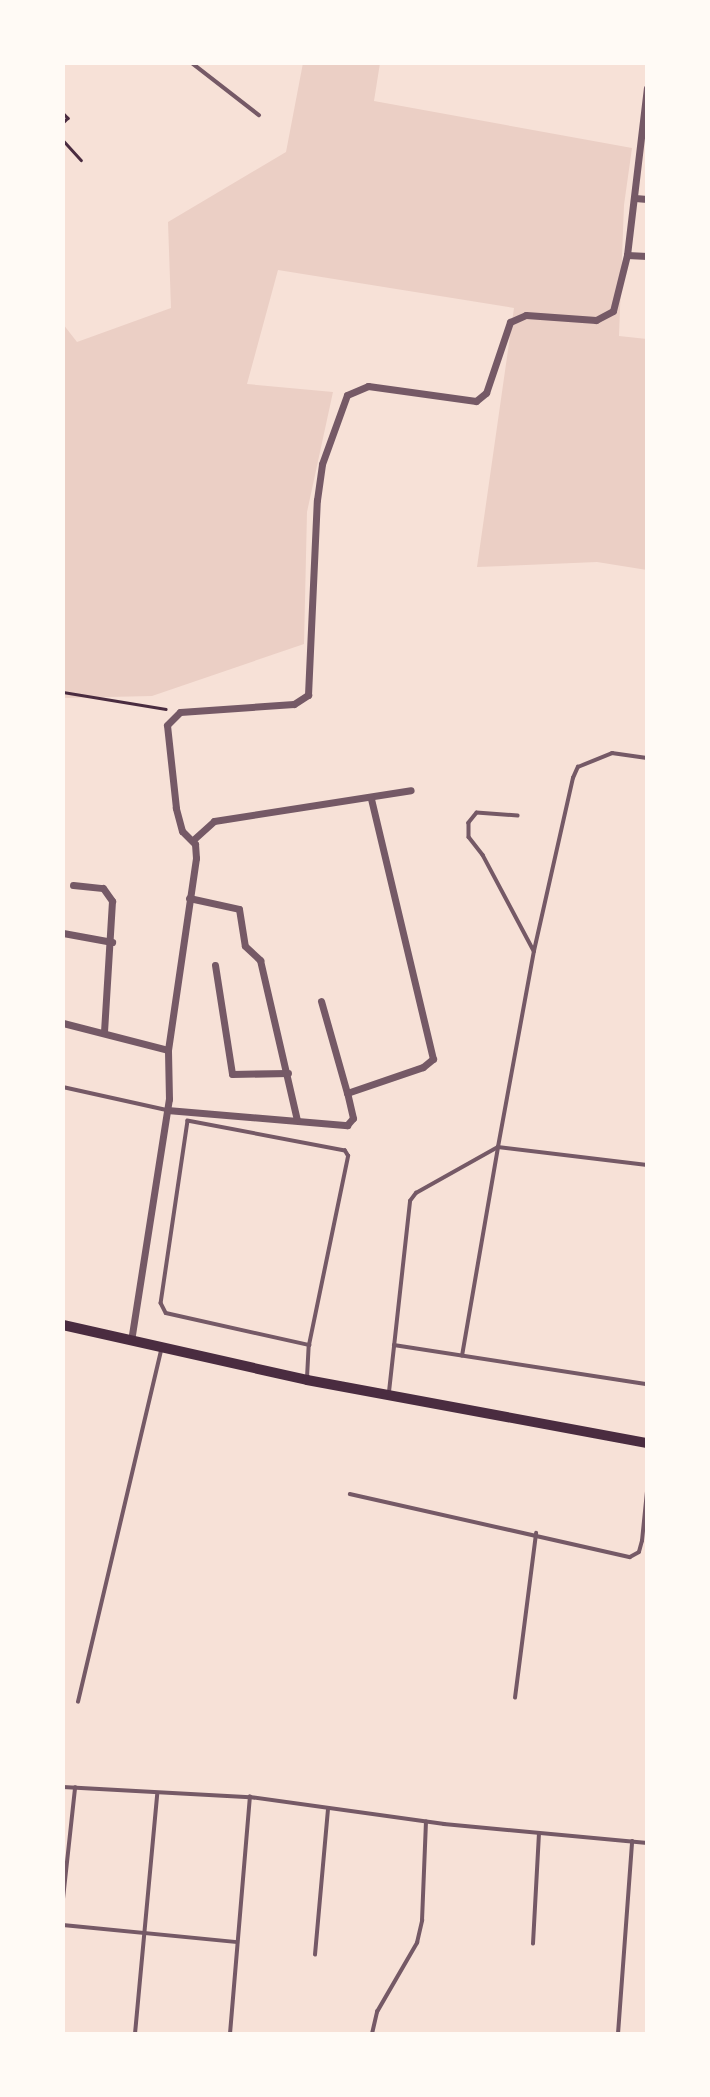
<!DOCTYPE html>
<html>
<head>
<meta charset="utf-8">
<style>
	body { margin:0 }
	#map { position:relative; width:710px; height:2097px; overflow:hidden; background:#f7e1d7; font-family:Quicksand,sans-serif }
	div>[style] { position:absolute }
	.green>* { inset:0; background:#ebcfc5 }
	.path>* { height:2.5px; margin:-1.25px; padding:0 1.25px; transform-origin:1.25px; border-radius:1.25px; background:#4a2c40 }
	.service>* { height:3.5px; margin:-1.75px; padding:0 1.75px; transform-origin:1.75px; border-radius:1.75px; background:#755966 }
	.minor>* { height:7px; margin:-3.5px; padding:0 3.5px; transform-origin:3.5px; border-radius:3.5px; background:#755966 }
	.secondary>* { height:10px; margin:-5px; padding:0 5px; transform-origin:5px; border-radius:5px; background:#4a2c40 }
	span { translate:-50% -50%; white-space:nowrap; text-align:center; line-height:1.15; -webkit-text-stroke:5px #fffaf5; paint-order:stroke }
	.frame { position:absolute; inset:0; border:65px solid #fffaf5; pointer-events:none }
</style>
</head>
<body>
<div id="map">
	<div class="green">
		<div style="clip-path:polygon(303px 63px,380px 63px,374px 101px,632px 148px,624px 205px,619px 336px,647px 339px,647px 570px,597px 562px,477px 567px,514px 308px,278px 270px,247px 384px,333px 392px,307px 512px,304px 644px,152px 696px,63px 698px,63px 324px,77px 342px,171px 308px,168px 222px,286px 152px)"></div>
	</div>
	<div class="path">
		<div style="left:63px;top:113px;width:7px;rotate:45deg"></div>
		<div style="left:68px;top:118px;width:7px;rotate:135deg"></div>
		<div style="left:63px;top:140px;width:27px;rotate:48deg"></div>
		<div style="left:63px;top:692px;width:104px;rotate:9.4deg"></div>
	</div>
	<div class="service">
		<div style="left:192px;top:63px;width:85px;rotate:37.8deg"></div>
		<div style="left:518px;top:816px;width:41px;rotate:-175.8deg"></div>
		<div style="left:477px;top:813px;width:13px;rotate:129deg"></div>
		<div style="left:469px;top:823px;width:14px;rotate:90deg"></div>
		<div style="left:469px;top:837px;width:23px;rotate:52deg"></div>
		<div style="left:483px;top:855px;width:109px;rotate:62deg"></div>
		<div style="left:63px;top:1087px;width:107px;rotate:12.5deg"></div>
		<div style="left:394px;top:1345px;width:256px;rotate:8.8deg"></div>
		<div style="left:462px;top:1356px;width:212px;rotate:-80.2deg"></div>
		<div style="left:498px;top:1147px;width:150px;rotate:6.9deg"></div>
		<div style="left:307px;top:1378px;width:33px;rotate:-87deg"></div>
		<div style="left:309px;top:1345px;width:193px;rotate:-78.3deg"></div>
		<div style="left:348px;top:1156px;width:6px;rotate:-121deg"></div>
		<div style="left:345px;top:1151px;width:160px;rotate:-169.2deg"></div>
		<div style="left:188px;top:1121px;width:184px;rotate:98.4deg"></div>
		<div style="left:161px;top:1303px;width:11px;rotate:63deg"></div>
		<div style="left:166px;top:1313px;width:147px;rotate:12.6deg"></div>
		<div style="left:389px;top:1392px;width:192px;rotate:-83.7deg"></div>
		<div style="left:410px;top:1201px;width:10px;rotate:-53deg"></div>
		<div style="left:416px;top:1193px;width:94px;rotate:-29.3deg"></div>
		<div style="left:498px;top:1147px;width:199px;rotate:-79.6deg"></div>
		<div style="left:534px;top:951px;width:177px;rotate:-77.3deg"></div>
		<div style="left:573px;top:778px;width:12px;rotate:-66deg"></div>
		<div style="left:578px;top:767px;width:37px;rotate:-22deg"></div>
		<div style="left:612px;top:753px;width:35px;rotate:8deg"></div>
		<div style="left:350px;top:1494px;width:287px;rotate:12.7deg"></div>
		<div style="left:630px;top:1557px;width:10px;rotate:-29deg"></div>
		<div style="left:639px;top:1552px;width:11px;rotate:-75deg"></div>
		<div style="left:642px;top:1541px;width:49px;rotate:-84.2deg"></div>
		<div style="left:515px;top:1698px;width:166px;rotate:-82.7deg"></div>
		<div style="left:78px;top:1702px;width:361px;rotate:-76.7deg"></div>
		<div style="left:63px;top:1787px;width:187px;rotate:3.1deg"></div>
		<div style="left:250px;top:1797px;width:196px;rotate:7.9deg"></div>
		<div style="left:444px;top:1824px;width:204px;rotate:5.3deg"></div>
		<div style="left:63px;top:1899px;width:112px;rotate:-83.8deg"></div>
		<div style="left:63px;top:1925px;width:175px;rotate:5.6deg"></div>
		<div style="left:533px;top:1944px;width:110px;rotate:-86.9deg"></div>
		<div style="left:315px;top:1955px;width:147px;rotate:-84.9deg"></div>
		<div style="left:135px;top:2034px;width:240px;rotate:-84.7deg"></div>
		<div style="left:230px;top:2034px;width:238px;rotate:-85.2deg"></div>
		<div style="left:372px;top:2034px;width:23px;rotate:-77deg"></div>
		<div style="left:377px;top:2012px;width:80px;rotate:-59.9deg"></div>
		<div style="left:417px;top:1943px;width:23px;rotate:-77deg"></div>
		<div style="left:422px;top:1921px;width:99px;rotate:-87.7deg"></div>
		<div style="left:618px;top:2034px;width:193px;rotate:-85.8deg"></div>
	</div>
	<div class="minor">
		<div style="left:635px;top:198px;width:12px;rotate:5deg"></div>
		<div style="left:627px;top:255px;width:20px;rotate:3deg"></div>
		<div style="left:193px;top:840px;width:28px;rotate:-42deg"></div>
		<div style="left:214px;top:821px;width:199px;rotate:-8.9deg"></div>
		<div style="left:73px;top:885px;width:30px;rotate:6deg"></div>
		<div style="left:103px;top:888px;width:16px;rotate:55deg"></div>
		<div style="left:112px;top:901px;width:131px;rotate:93.5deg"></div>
		<div style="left:189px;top:898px;width:51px;rotate:12.4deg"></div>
		<div style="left:239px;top:909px;width:37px;rotate:81deg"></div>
		<div style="left:245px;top:946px;width:21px;rotate:43deg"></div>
		<div style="left:260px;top:960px;width:164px;rotate:77deg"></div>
		<div style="left:63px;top:933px;width:50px;rotate:10.4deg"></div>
		<div style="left:215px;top:965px;width:110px;rotate:81.1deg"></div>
		<div style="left:232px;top:1074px;width:56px;rotate:-1deg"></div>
		<div style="left:321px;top:1001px;width:96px;rotate:74.2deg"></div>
		<div style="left:63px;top:1023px;width:108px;rotate:14.4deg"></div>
		<div style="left:167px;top:1110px;width:181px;rotate:4.8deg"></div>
		<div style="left:347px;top:1125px;width:9px;rotate:-49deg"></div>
		<div style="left:353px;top:1118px;width:26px;rotate:-103deg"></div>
		<div style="left:347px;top:1093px;width:80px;rotate:-18.9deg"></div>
		<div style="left:423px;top:1067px;width:13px;rotate:-39deg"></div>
		<div style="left:433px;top:1059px;width:267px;rotate:-103.4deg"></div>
		<div style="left:131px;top:1341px;width:245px;rotate:-81.1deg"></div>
		<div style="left:169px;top:1099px;width:49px;rotate:-91.2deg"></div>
		<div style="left:168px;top:1050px;width:194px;rotate:-81.7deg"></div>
		<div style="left:196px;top:858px;width:14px;rotate:-94deg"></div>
		<div style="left:195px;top:844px;width:18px;rotate:-135deg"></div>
		<div style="left:182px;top:831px;width:24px;rotate:-105deg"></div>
		<div style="left:176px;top:808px;width:83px;rotate:-96.2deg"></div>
		<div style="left:167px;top:725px;width:18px;rotate:-45deg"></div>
		<div style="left:180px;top:712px;width:114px;rotate:-4deg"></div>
		<div style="left:294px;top:704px;width:17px;rotate:-33deg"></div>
		<div style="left:308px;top:695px;width:195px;rotate:-87.4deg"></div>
		<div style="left:317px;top:500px;width:36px;rotate:-82deg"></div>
		<div style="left:322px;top:464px;width:73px;rotate:-70.1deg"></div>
		<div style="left:347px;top:395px;width:23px;rotate:-23deg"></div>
		<div style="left:368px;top:386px;width:109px;rotate:7.9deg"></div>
		<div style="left:476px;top:401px;width:13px;rotate:-39deg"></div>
		<div style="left:486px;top:393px;width:75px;rotate:-71.3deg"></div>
		<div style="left:510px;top:322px;width:17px;rotate:-24deg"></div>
		<div style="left:526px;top:315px;width:70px;rotate:4.1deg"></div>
		<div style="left:596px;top:320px;width:19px;rotate:-28deg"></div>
		<div style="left:613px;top:311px;width:58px;rotate:-76deg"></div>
		<div style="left:627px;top:255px;width:168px;rotate:-83.2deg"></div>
	</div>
	<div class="secondary">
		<div style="left:63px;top:1325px;width:250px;rotate:12.7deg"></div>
		<div style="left:307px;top:1380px;width:346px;rotate:10.5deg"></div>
	</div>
	<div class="frame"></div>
</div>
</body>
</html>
